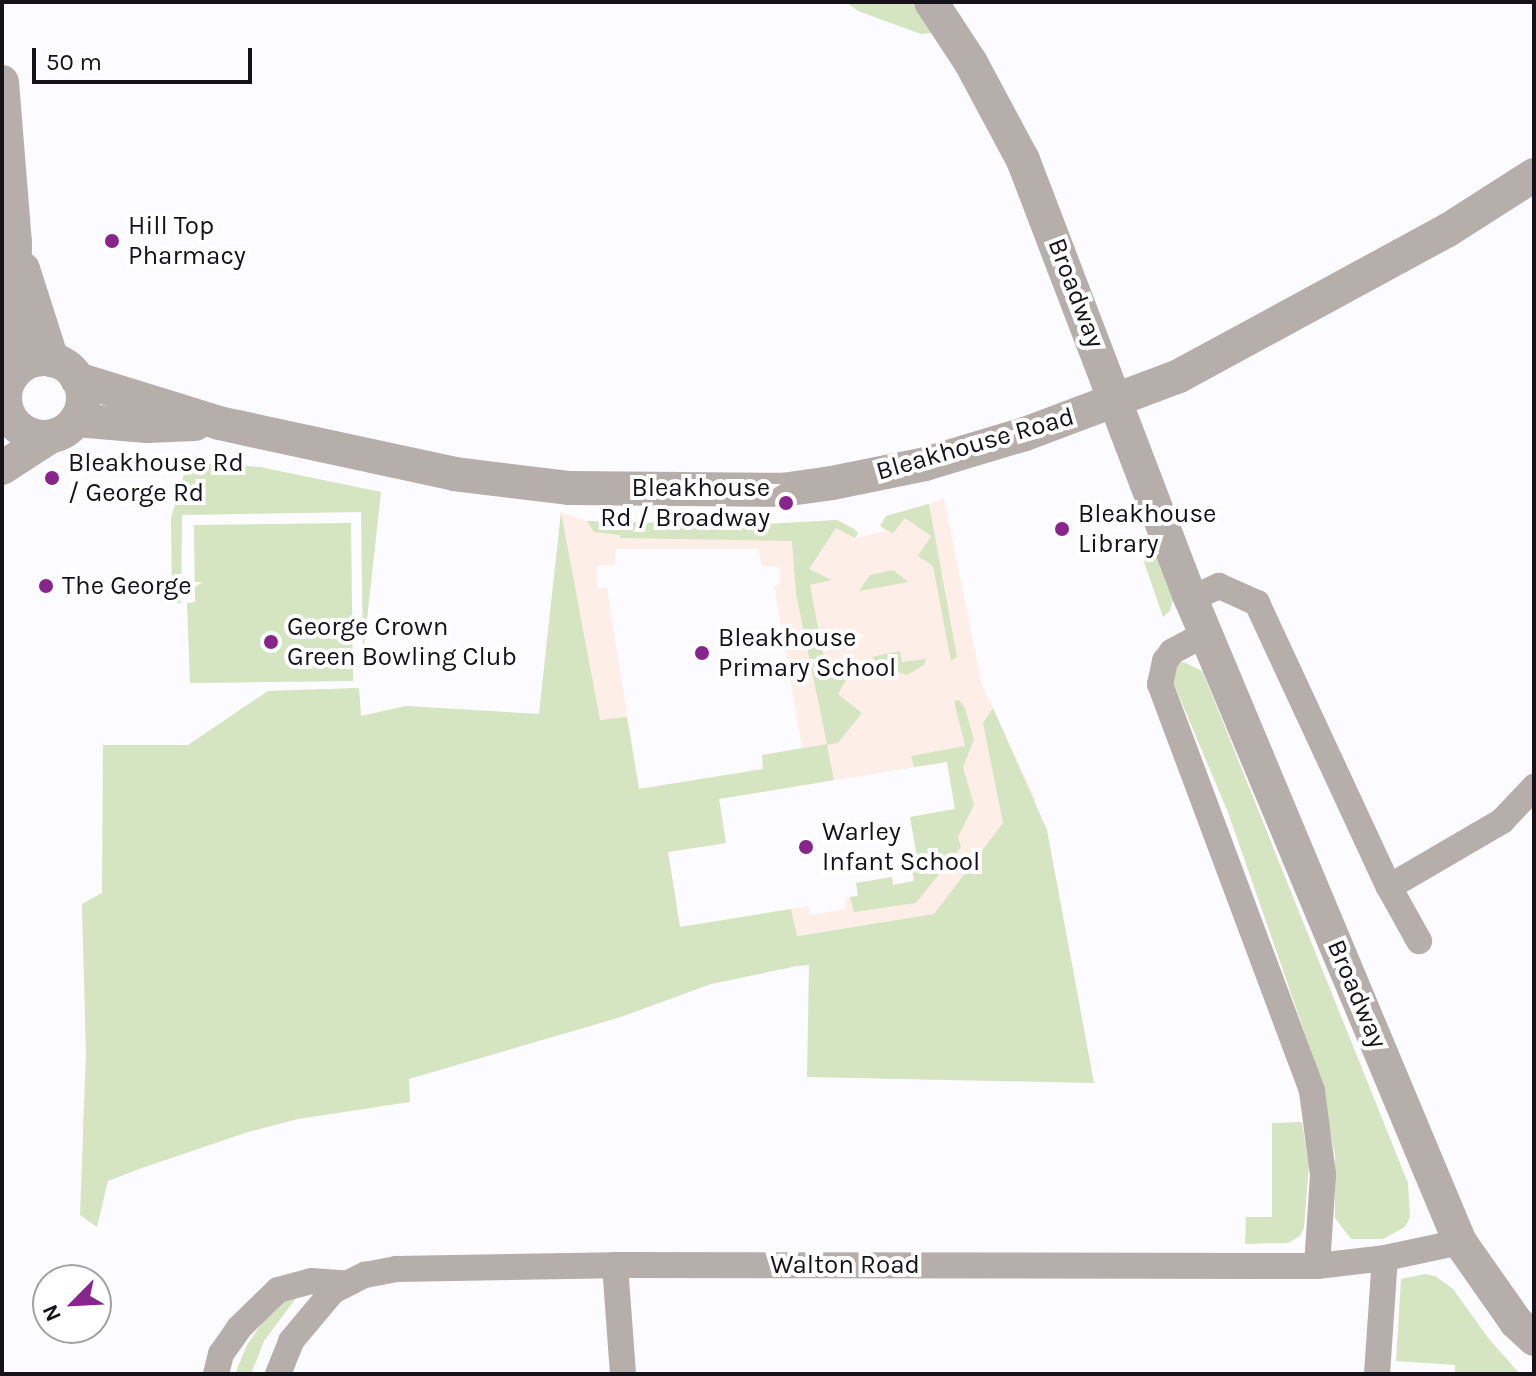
<!DOCTYPE html>
<html>
<head>
<meta charset="utf-8">
<style>
	body { margin:0 }
	#map { position:relative; width:1536px; height:1376px; overflow:hidden; background:#fcfbff; font-family:Karla,sans-serif }
	div>[style] { position:absolute }
	.education>* { inset:0; background:#fdefe8 }
	.green>* { inset:0; background:#d5e4c1 }
	.minor>* { height:26px; margin:-13px; padding:0 13px; transform-origin:13px; border-radius:13px; background:#b6aeab }
	.tertiary>* { height:34px; margin:-17px; padding:0 17px; transform-origin:17px; border-radius:17px; background:#b6aeab }
	.tertiary>.ring { margin:-17px; padding:0; box-sizing:content-box; background:none; border:34px solid #b6aeab; border-radius:50% }
	.dots>* { width:22px; height:22px; translate:-50% -50%; box-sizing:border-box; border:4px solid #fff; border-radius:50% }
	span { translate:-50% -50%; white-space:nowrap; text-align:center; line-height:1.15; -webkit-text-stroke:8px #fff; paint-order:stroke }
	.poi-label { font-size:26px; color:#151319 }
	.left { translate:0 -50%; text-align:left }
	.right { translate:-100% -50%; text-align:right }
	.street-label { font-size:26px; color:#151319 }
	.frame { position:absolute; inset:0; border:4px solid #151319; pointer-events:none }
	.north { position:absolute; left:32px; top:1264px; width:80px; height:80px; box-sizing:border-box; background:#fff; border:2px solid #a1a1a3; border-radius:50%; rotate:246deg; font-size:22px; font-weight:700; line-height:32px; text-align:center; color:#151319 }
	.north::after { content:''; display:block; margin:auto; width:28px; height:36px; background:#88258d; clip-path:polygon(50% 0,100% 100%,50% 72%,0 100%) }
	.scale { position:absolute; left:32px; top:48px; width:220px; height:36px; box-sizing:border-box; border:4px solid #151319; border-top:0; padding-left:10px; font-size:24px; line-height:28px; white-space:nowrap; color:#151319; -webkit-text-stroke:6px #fff; paint-order:stroke }
</style>
</head>
<body>
<div id="map">
	<div class="education">
		<div style="clip-path:polygon(evenodd,944px 499px,982px 685px,1036px 800px,997px 831px,934px 914px,721px 947px,82px 1130px,86px 1056px,82px 904px,102px 893px,103px 745px,188px 745px,268px 691px,359px 688px,361px 716px,406px 706px,539px 714px,561px 512px,587px 521px,625px 524px,747px 525px,837px 520px,854px 529px,856px 538px,885px 531px,880px 526px,886px 516px,944px 499px,616px 549px,759px 549px,761px 566px,780px 567px,780px 586px,774px 585px,802px 748px,762px 755px,763px 769px,639px 789px,607px 588px,597px 588px,597px 566px,615px 565px,616px 549px,944px 499px,947px 762px,955px 809px,910px 817px,919px 868px,912px 870px,914px 881px,893px 885px,892px 877px,856px 883px,858px 896px,845px 898px,846px 909px,810px 915px,808px 906px,680px 927px,668px 852px,726px 843px,719px 799px,947px 762px)"></div>
	</div>
	<div class="green">
		<div style="clip-path:polygon(846px 2px,912px 2px,932px 33px,921px 34px,858px 11px)"></div>
		<div style="clip-path:polygon(188px 461px,260px 467px,381px 492px,363px 656px,361px 512px,182px 515px,181px 603px,172px 603px,171px 518px)"></div>
		<div style="clip-path:polygon(929px 504px,957px 657px,951px 661px,933px 566px,918px 556px,931px 536px,905px 518px,893px 533px,880px 526px,886px 516px)"></div>
		<div style="clip-path:polygon(561px 512px,600px 720px,627px 717px,639px 789px,763px 769px,762px 755px,827px 744px,796px 594px,792px 541px,620px 538px,620px 535px,594px 532px,587px 521px,747px 525px,837px 520px,854px 529px,858px 533px,855px 538px,836px 528px,809px 569px,832px 580px,810px 585px,827px 675px,850px 673px,838px 694px,862px 713px,838px 743px,827px 745px,834px 780px,719px 799px,726px 843px,668px 852px,680px 927px,791px 909px,797px 936px,934px 914px,1003px 823px,983px 723px,993px 708px,1047px 830px,1094px 1083px,807px 1077px,809px 965px,797px 966px,711px 984px,621px 1017px,409px 1079px,410px 1102px,298px 1119px,248px 1132px,142px 1168px,108px 1181px,97px 1227px,80px 1215px,86px 1056px,82px 904px,102px 893px,103px 745px,188px 745px,268px 691px,359px 688px,361px 716px,406px 706px,539px 714px)"></div>
		<div style="clip-path:polygon(351px 523px,353px 681px,190px 683px,187px 603px,195px 602px,194px 525px)"></div>
		<div style="clip-path:polygon(1156px 548px,1174px 596px,1170px 611px,1163px 617px,1141px 553px)"></div>
		<div style="clip-path:polygon(893px 570px,909px 582px,859px 591px,870px 575px)"></div>
		<div style="clip-path:polygon(900px 651px,902px 662px,926px 659px,924px 665px,907px 675px,881px 666px,872px 657px)"></div>
		<div style="clip-path:polygon(1184px 662px,1202px 671px,1210px 690px,1408px 1183px,1410px 1217px,1405px 1227px,1383px 1239px,1351px 1239px,1335px 1218px,1335px 1156px,1320px 1077px,1229px 815px,1174px 684px,1174px 664px)"></div>
		<div style="clip-path:polygon(959px 700px,965px 708px,974px 740px,963px 767px,974px 805px,958px 837px,961px 847px,916px 903px,854px 912px,850px 897px,858px 896px,856px 883px,892px 877px,893px 885px,914px 881px,912px 870px,919px 868px,910px 817px,955px 809px,947px 762px,914px 767px,911px 756px,965px 746px,954px 701px)"></div>
		<div style="clip-path:polygon(1302px 1122px,1309px 1166px,1304px 1228px,1300px 1236px,1288px 1243px,1245px 1244px,1246px 1217px,1272px 1217px,1272px 1123px)"></div>
		<div style="clip-path:polygon(1425px 1274px,1435px 1276px,1453px 1289px,1489px 1339px,1520px 1374px,1455px 1374px,1455px 1365px,1396px 1361px,1401px 1279px)"></div>
		<div style="clip-path:polygon(300px 1293px,264px 1341px,251px 1374px,235px 1374px,247px 1345px,269px 1313px,287px 1298px)"></div>
	</div>
	<div class="minor">
		<div style="left:1191px;top:599px;width:31px;rotate:-25deg"></div>
		<div style="left:1219px;top:586px;width:42px;rotate:24.1deg"></div>
		<div style="left:1257px;top:603px;width:313px;rotate:65.1deg"></div>
		<div style="left:1389px;top:887px;width:62px;rotate:60.9deg"></div>
		<div style="left:1207px;top:633px;width:40px;rotate:152deg"></div>
		<div style="left:1172px;top:652px;width:11px;rotate:128deg"></div>
		<div style="left:1165px;top:661px;width:24px;rotate:102deg"></div>
		<div style="left:1160px;top:684px;width:434px;rotate:69.5deg"></div>
		<div style="left:1312px;top:1091px;width:85px;rotate:82.5deg"></div>
		<div style="left:1323px;top:1175px;width:91px;rotate:93.8deg"></div>
		<div style="left:1389px;top:887px;width:131px;rotate:-30.3deg"></div>
		<div style="left:1502px;top:821px;width:47px;rotate:-46.7deg"></div>
		<div style="left:615px;top:1265px;width:109px;rotate:85.8deg"></div>
		<div style="left:216px;top:1374px;width:21px;rotate:-76deg"></div>
		<div style="left:221px;top:1354px;width:32px;rotate:-55deg"></div>
		<div style="left:239px;top:1328px;width:54px;rotate:-44.3deg"></div>
		<div style="left:278px;top:1290px;width:34px;rotate:-15deg"></div>
		<div style="left:311px;top:1281px;width:32px;rotate:4deg"></div>
		<div style="left:278px;top:1374px;width:35px;rotate:-68deg"></div>
		<div style="left:291px;top:1341px;width:65px;rotate:-50deg"></div>
		<div style="left:333px;top:1291px;width:36px;rotate:-27deg"></div>
		<div style="left:365px;top:1275px;width:32px;rotate:-11deg"></div>
		<div style="left:396px;top:1269px;width:219px;rotate:-1deg"></div>
		<div style="left:615px;top:1265px;width:702px;rotate:0.08deg"></div>
		<div style="left:1317px;top:1266px;width:68px;rotate:-6.7deg"></div>
		<div style="left:1385px;top:1258px;width:77px;rotate:-12deg"></div>
		<div style="left:1377px;top:1374px;width:116px;rotate:-86.1deg"></div>
	</div>
	<div class="tertiary">
		<div style="left:931px;top:2px;width:73px;rotate:56.7deg"></div>
		<div style="left:971px;top:63px;width:110px;rotate:61.8deg"></div>
		<div style="left:1023px;top:160px;width:470px;rotate:69.1deg"></div>
		<div style="left:1191px;top:599px;width:697px;rotate:67.3deg"></div>
		<div style="left:1460px;top:1242px;width:98px;rotate:55deg"></div>
		<div style="left:1516px;top:1322px;width:25px;rotate:43deg"></div>
		<div style="left:2px;top:82px;width:161px;rotate:85.4deg"></div>
		<div style="left:15px;top:242px;width:132px;rotate:90.9deg"></div>
		<div style="left:23px;top:269px;width:96px;rotate:72.3deg"></div>
		<div class="ring" style="left:5px;top:359px;width:44px;height:44px"></div>
		<div style="left:77px;top:379px;width:149px;rotate:17.2deg"></div>
		<div style="left:219px;top:423px;width:240px;rotate:12.2deg"></div>
		<div style="left:454px;top:474px;width:117px;rotate:6.9deg"></div>
		<div style="left:570px;top:488px;width:212px;rotate:0.5deg"></div>
		<div style="left:782px;top:490px;width:50px;rotate:-8deg"></div>
		<div style="left:832px;top:483px;width:95px;rotate:-11.5deg"></div>
		<div style="left:925px;top:464px;width:104px;rotate:-16.7deg"></div>
		<div style="left:1025px;top:434px;width:165px;rotate:-20.6deg"></div>
		<div style="left:1179px;top:376px;width:306px;rotate:-28.5deg"></div>
		<div style="left:1448px;top:230px;width:102px;rotate:-32.6deg"></div>
		<div style="left:76px;top:420px;width:71px;rotate:4.8deg"></div>
		<div style="left:147px;top:426px;width:48px;rotate:-2.4deg"></div>
		<div style="left:2px;top:468px;width:57px;rotate:-32.9deg"></div>
	</div>
	<div class="dots">
		<div style="left:112px;top:241px;background:#88258d"></div>
		<div style="left:52px;top:478px;background:#88258d"></div>
		<div style="left:786px;top:503px;background:#88258d"></div>
		<div style="left:1062px;top:529px;background:#88258d"></div>
		<div style="left:46px;top:586px;background:#88258d"></div>
		<div style="left:271px;top:642px;background:#88258d"></div>
		<div style="left:702px;top:653px;background:#88258d"></div>
		<div style="left:806px;top:847px;background:#88258d"></div>
	</div>
	<div class="poi-label">
		<span class="left" style="left:128px;top:241px">Hill Top<br>Pharmacy</span>
		<span class="left" style="left:68px;top:478px">Bleakhouse Rd<br>/ George Rd</span>
		<span class="right" style="left:770px;top:503px">Bleakhouse<br>Rd / Broadway</span>
		<span class="left" style="left:1078px;top:529px">Bleakhouse<br>Library</span>
		<span class="left" style="left:62px;top:586px">The George</span>
		<span class="left" style="left:287px;top:642px">George Crown<br>Green Bowling Club</span>
		<span class="left" style="left:718px;top:653px">Bleakhouse<br>Primary School</span>
		<span class="left" style="left:822px;top:847px">Warley<br>Infant School</span>
	</div>
	<div class="street-label">
		<span style="left:1076px;top:293px;rotate:69deg">Broadway</span>
		<span style="left:975px;top:444px;rotate:-16deg">Bleakhouse Road</span>
		<span style="left:1357px;top:994px;rotate:67deg">Broadway</span>
		<span style="left:845px;top:1265px">Walton Road</span>
	</div>
	<div class="frame"></div>
	<div class="north">N</div>
	<div class="scale">50 m</div>
</div>
</body>
</html>
